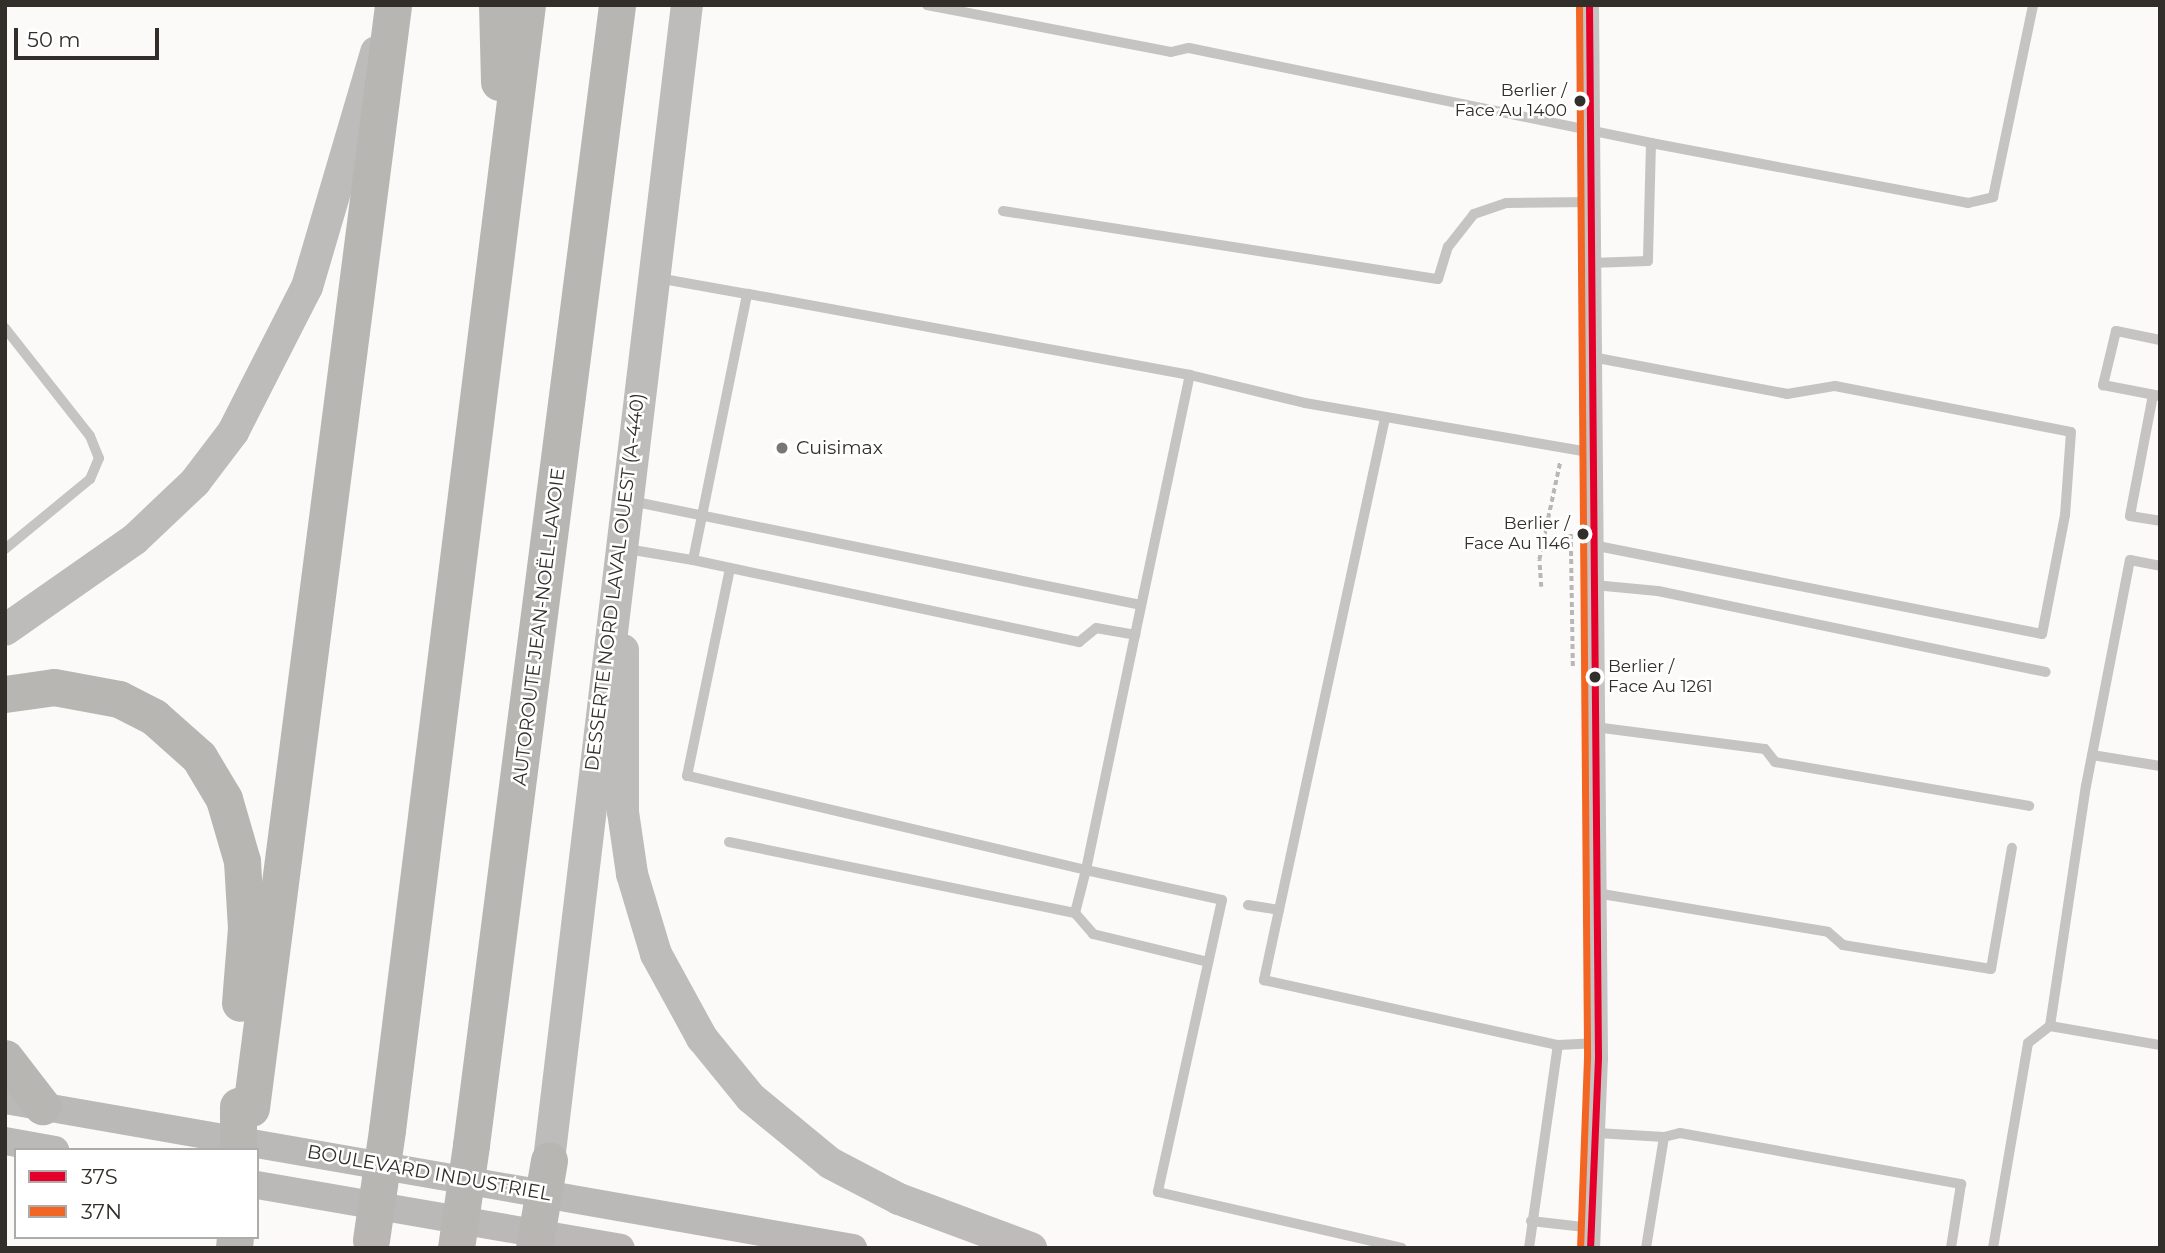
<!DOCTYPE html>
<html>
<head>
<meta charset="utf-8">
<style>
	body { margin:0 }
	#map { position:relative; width:2165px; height:1253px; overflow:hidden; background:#fcfaf8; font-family:Montserrat,sans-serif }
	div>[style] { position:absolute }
	.path>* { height:3.5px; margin-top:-1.75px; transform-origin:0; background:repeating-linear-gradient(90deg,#b8b7b6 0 5px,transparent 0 8.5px) }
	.lane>* { height:10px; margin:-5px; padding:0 5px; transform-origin:5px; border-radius:5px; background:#c5c4c2 }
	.street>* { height:19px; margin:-9.5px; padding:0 9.5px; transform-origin:9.5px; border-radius:9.5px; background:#c5c4c2 }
	.secondary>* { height:28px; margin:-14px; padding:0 14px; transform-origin:14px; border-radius:14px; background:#bab9b7 }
	.primary>* { height:32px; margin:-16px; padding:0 16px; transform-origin:16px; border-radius:16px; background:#bdbcba }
	.highway>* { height:37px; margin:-18.5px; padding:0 18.5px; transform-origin:18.5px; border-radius:18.5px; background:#b8b6b3 }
	.highway-bridge>* { height:37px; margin:-18.5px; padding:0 18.5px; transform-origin:18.5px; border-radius:18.5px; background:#b8b6b3 }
	.bus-1>* { height:7px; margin:-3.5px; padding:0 3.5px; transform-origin:3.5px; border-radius:3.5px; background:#e4002b }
	.bus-2>* { height:7px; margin:-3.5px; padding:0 3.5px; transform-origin:3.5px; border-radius:3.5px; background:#f26522 }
	.dots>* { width:19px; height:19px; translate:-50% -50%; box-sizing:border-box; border:4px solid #fff; border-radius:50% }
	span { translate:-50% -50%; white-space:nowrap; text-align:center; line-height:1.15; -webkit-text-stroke:5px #fff; paint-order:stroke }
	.bus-label { font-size:17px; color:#322f2b }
	.right { translate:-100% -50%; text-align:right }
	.left { translate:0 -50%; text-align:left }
	.poi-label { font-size:19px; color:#322f2b }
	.street-label { font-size:19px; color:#322f2b }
	.frame { position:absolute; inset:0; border:7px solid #322f2b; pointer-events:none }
	.legend { position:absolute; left:14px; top:1148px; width:245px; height:91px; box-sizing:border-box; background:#fff; border:2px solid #adacaa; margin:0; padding:9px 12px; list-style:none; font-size:21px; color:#322f2b }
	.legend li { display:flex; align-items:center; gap:14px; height:35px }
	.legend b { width:35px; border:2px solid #adacaa }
	.scale { position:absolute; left:14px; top:28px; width:145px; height:32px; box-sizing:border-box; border:4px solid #322f2b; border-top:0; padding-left:9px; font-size:21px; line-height:24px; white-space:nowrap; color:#322f2b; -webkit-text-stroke:5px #fff; paint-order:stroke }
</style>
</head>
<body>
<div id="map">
	<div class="path">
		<div style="left:1571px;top:534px;width:134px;rotate:89.1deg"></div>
		<div style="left:1541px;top:587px;width:27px;rotate:-94deg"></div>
		<div style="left:1539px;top:560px;width:100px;rotate:-77.9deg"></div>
	</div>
	<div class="lane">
		<div style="left:927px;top:5px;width:248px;rotate:10.9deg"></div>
		<div style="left:1171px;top:52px;width:18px;rotate:-13deg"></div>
		<div style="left:1189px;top:48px;width:472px;rotate:11.6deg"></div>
		<div style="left:1651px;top:143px;width:118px;rotate:91.5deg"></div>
		<div style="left:1648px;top:261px;width:57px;rotate:178deg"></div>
		<div style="left:1651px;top:143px;width:323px;rotate:10.7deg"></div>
		<div style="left:1968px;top:203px;width:26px;rotate:-13deg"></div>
		<div style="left:1993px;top:197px;width:196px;rotate:-78.2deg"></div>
		<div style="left:1003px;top:211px;width:440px;rotate:8.9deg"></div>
		<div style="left:1438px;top:279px;width:34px;rotate:-73deg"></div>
		<div style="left:1448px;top:247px;width:42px;rotate:-51.8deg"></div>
		<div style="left:1474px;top:214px;width:34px;rotate:-19deg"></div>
		<div style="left:1506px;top:203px;width:85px;rotate:-0.7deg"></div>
		<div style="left:5px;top:328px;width:137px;rotate:51.8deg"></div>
		<div style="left:90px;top:436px;width:24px;rotate:68deg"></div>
		<div style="left:99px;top:458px;width:23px;rotate:113deg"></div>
		<div style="left:90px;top:479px;width:110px;rotate:140.5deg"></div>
		<div style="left:2160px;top:340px;width:45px;rotate:-168.4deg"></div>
		<div style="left:2116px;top:331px;width:56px;rotate:103.5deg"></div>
		<div style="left:2103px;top:385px;width:58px;rotate:10.9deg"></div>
		<div style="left:1592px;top:357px;width:198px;rotate:10.7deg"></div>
		<div style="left:1787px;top:394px;width:49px;rotate:-9.5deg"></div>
		<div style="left:1835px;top:386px;width:240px;rotate:11deg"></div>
		<div style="left:2071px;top:432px;width:83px;rotate:94.1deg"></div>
		<div style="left:2065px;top:515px;width:121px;rotate:100.9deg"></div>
		<div style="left:2042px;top:634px;width:457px;rotate:-168.8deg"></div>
		<div style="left:1190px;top:375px;width:118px;rotate:13.7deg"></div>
		<div style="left:1305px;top:403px;width:292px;rotate:9.8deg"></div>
		<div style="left:2153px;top:395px;width:123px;rotate:100.8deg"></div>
		<div style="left:2130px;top:516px;width:30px;rotate:9deg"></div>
		<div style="left:631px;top:501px;width:520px;rotate:11.53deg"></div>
		<div style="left:627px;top:549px;width:67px;rotate:9.5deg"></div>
		<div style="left:693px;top:560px;width:271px;rotate:-78.5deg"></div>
		<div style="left:747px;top:294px;width:91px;rotate:-169.9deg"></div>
		<div style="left:693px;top:560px;width:395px;rotate:12deg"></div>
		<div style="left:1079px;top:642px;width:22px;rotate:-39deg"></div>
		<div style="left:1096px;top:628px;width:40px;rotate:10deg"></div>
		<div style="left:1135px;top:635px;width:266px;rotate:-78.1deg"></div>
		<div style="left:1190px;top:375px;width:450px;rotate:-169.6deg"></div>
		<div style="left:1594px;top:585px;width:64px;rotate:5.4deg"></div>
		<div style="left:1658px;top:591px;width:396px;rotate:11.8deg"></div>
		<div style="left:1135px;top:635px;width:240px;rotate:101.8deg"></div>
		<div style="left:1086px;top:870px;width:139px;rotate:12.4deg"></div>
		<div style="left:1222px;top:900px;width:299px;rotate:102.4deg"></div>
		<div style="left:1158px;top:1192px;width:250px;rotate:12.9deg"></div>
		<div style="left:1595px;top:727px;width:171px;rotate:7.4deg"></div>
		<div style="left:1765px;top:749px;width:16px;rotate:52deg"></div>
		<div style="left:1775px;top:762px;width:258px;rotate:9.8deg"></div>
		<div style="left:2092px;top:755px;width:69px;rotate:9.2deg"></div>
		<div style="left:729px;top:842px;width:353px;rotate:11.6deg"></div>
		<div style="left:1075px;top:913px;width:44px;rotate:-75.7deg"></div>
		<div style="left:1086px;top:870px;width:410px;rotate:-166.7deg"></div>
		<div style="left:687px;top:776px;width:212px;rotate:-78.3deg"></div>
		<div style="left:1596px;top:893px;width:235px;rotate:9.5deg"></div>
		<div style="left:1828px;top:932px;width:20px;rotate:41deg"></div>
		<div style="left:1843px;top:945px;width:150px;rotate:9.2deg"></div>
		<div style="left:1991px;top:969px;width:123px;rotate:-80.2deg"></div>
		<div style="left:1248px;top:905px;width:31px;rotate:9deg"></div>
		<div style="left:1279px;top:910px;width:503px;rotate:-77.84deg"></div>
		<div style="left:1279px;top:910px;width:72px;rotate:102.1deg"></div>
		<div style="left:1264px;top:980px;width:301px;rotate:12.5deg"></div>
		<div style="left:1075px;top:913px;width:28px;rotate:49deg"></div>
		<div style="left:1093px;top:934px;width:118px;rotate:13.7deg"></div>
		<div style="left:2050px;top:1026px;width:243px;rotate:-81.5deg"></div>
		<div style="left:2086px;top:786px;width:230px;rotate:-79deg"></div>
		<div style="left:2130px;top:560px;width:31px;rotate:11deg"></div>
		<div style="left:1597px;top:1133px;width:67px;rotate:3.4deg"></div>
		<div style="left:1664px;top:1137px;width:112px;rotate:99.2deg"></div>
		<div style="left:1664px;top:1137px;width:16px;rotate:-14deg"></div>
		<div style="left:1680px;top:1133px;width:286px;rotate:10.3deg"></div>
		<div style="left:1961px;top:1184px;width:65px;rotate:98.9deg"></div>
		<div style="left:1531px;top:1221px;width:61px;rotate:6.5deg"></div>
		<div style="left:1529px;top:1248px;width:205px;rotate:-81.9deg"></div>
		<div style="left:1558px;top:1045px;width:40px;rotate:-2.9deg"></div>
		<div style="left:1993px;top:1248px;width:208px;rotate:-80.3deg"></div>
		<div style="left:2028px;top:1043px;width:28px;rotate:-38deg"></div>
		<div style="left:2050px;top:1026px;width:112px;rotate:9.8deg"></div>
	</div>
	<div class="street">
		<div style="left:1589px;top:5px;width:1053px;rotate:89.51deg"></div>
		<div style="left:1598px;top:1058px;width:190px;rotate:92.4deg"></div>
	</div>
	<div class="secondary">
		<div style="left:5px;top:1100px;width:861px;rotate:9.9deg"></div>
		<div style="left:5px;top:1141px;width:51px;rotate:10.2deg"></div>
		<div style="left:257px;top:1185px;width:369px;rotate:9.8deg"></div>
	</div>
	<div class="primary">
		<div style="left:5px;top:630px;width:159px;rotate:-35deg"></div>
		<div style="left:135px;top:539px;width:83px;rotate:-43.5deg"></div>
		<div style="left:195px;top:482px;width:63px;rotate:-52.8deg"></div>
		<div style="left:233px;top:432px;width:163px;rotate:-63deg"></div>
		<div style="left:307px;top:287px;width:245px;rotate:-73.6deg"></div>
		<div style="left:623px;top:650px;width:162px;rotate:90deg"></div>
		<div style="left:623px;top:812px;width:63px;rotate:81.7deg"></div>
		<div style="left:632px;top:874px;width:84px;rotate:73.3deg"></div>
		<div style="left:656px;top:954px;width:96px;rotate:61.3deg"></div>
		<div style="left:702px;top:1038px;width:77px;rotate:50.8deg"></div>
		<div style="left:751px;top:1098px;width:102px;rotate:39.4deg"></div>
		<div style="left:830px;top:1163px;width:78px;rotate:27.6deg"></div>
		<div style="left:899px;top:1199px;width:141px;rotate:20.4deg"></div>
		<div style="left:549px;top:1160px;width:1163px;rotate:-83.19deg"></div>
	</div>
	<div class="highway">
		<div style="left:497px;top:5px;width:77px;rotate:88.5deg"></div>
		<div style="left:5px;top:694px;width:49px;rotate:-8.1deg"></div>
		<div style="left:54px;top:687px;width:66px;rotate:10.5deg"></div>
		<div style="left:119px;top:699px;width:39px;rotate:27deg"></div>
		<div style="left:154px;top:717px;width:60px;rotate:41.6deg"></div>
		<div style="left:199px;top:757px;width:49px;rotate:59.2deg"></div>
		<div style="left:224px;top:799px;width:65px;rotate:73.8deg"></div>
		<div style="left:242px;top:861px;width:67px;rotate:86.6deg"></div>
		<div style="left:246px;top:928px;width:75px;rotate:94.6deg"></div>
		<div style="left:5px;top:1058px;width:61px;rotate:52.4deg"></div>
		<div style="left:251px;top:1108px;width:1112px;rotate:-82.66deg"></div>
		<div style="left:387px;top:1130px;width:1134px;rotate:-82.91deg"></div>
		<div style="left:471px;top:1145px;width:1149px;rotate:-82.7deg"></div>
		<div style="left:234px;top:1248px;width:11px;rotate:-85deg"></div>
	</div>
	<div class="highway-bridge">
		<div style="left:238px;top:1150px;width:44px;rotate:-90deg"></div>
		<div style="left:371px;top:1240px;width:111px;rotate:-81.7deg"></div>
		<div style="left:456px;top:1248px;width:104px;rotate:-81.7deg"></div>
		<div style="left:534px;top:1248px;width:89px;rotate:-80.3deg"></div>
	</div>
	<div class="bus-1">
		<div style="left:1589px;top:5px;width:1053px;rotate:89.51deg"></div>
		<div style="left:1598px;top:1058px;width:190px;rotate:92.4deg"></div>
	</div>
	<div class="bus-2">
		<div style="left:1579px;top:5px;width:1053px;rotate:89.56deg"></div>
		<div style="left:1587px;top:1058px;width:190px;rotate:92.1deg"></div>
	</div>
	<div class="dots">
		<div style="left:1580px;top:101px;background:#322f2b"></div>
		<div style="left:782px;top:448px;background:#797673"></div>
		<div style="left:1583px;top:534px;background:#322f2b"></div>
		<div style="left:1595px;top:677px;background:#322f2b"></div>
	</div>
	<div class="bus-label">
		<span class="right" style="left:1567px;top:101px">Berlier /<br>Face Au 1400</span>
		<span class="right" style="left:1570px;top:534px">Berlier /<br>Face Au 1146</span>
		<span class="left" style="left:1608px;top:677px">Berlier /<br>Face Au 1261</span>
	</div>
	<div class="poi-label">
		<span class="left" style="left:796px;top:448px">Cuisimax</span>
	</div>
	<div class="street-label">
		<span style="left:615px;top:582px;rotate:-83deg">DESSERTE NORD LAVAL OUEST (A-440)</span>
		<span style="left:539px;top:627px;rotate:-83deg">AUTOROUTE JEAN-NOËL-LAVOIE</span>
		<span style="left:429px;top:1173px;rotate:10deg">BOULEVARD INDUSTRIEL</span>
	</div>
	<div class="frame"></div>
	<ul class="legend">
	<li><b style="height:9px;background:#e4002b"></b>37S</li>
	<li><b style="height:9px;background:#f26522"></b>37N</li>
	</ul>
	<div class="scale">50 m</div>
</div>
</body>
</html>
